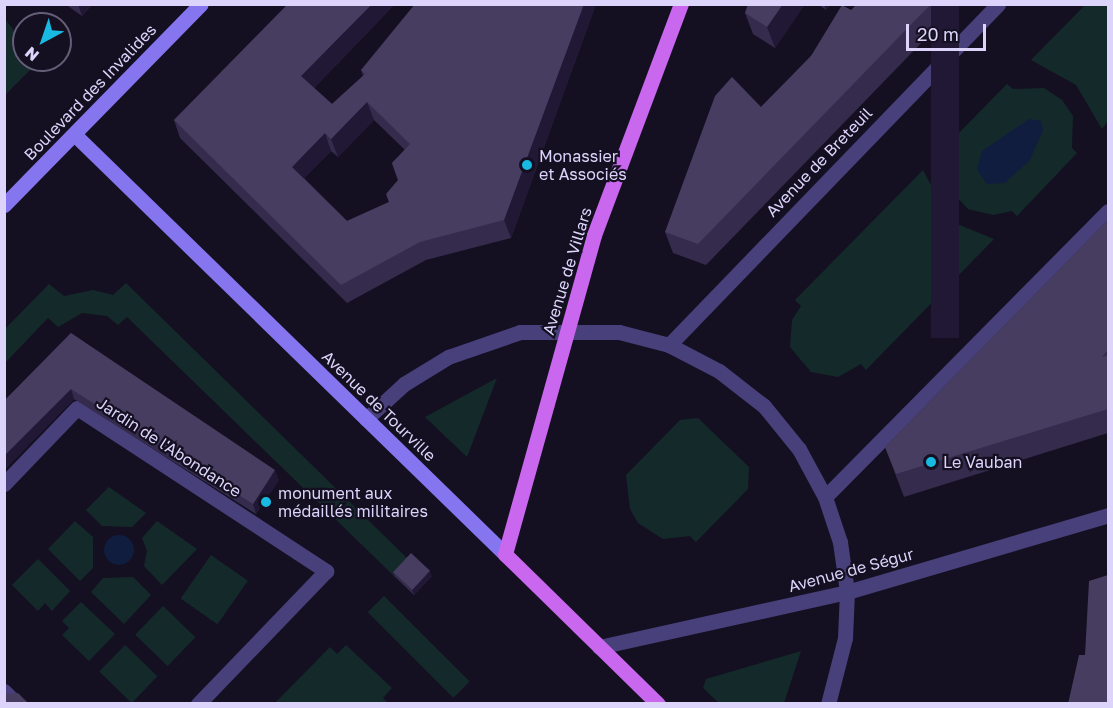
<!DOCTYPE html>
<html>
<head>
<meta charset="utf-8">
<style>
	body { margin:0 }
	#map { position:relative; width:1113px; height:708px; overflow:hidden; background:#141021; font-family:"Golos Text",sans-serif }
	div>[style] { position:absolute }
	.green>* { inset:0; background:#14292a; transform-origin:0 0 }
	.water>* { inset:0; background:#111d3f }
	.round { border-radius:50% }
	.pedestrian>* { height:15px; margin:-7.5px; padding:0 7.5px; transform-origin:7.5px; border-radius:7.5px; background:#48407b }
	.tertiary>* { height:15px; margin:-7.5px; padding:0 7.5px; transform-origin:7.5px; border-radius:7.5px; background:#48407b }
	.secondary>* { height:15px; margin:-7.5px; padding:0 7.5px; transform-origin:7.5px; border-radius:7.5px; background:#8576f0 }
	.primary>* { height:15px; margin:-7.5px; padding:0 7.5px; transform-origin:7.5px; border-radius:7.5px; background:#c967ee }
	.wall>* { inset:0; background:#352b4d }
	.shaded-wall>* { inset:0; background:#201834; transform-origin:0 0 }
	.building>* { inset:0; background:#473d60; transform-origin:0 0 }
	.dots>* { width:16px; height:16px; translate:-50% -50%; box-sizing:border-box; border:3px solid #141021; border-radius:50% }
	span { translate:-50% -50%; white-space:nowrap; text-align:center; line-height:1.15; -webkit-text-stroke:4.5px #141021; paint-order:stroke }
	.street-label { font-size:16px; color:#dcd4fa }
	.poi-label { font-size:16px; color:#dcd4fa }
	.left { translate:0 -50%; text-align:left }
	.frame { position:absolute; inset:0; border:6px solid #dcd4fa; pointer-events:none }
	.north { position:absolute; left:12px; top:12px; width:60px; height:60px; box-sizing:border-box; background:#141021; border:2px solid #645e78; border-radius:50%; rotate:220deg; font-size:16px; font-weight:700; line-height:24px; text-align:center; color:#dcd4fa }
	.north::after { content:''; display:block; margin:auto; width:21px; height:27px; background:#19bae2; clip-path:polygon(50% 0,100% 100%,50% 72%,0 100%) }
	.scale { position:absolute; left:906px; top:24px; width:80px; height:27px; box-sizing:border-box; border:3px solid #dcd4fa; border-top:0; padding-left:8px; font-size:18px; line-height:21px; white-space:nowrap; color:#dcd4fa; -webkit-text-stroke:4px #141021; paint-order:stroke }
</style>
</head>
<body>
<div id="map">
	<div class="green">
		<div style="clip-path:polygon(1085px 5px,1108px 5px,1108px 121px,1102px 129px,1076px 85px,1031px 60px)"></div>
		<div style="clip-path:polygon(5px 19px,24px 43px,24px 60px,39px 61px,5px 95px)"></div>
		<div style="clip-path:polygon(1007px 84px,1013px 89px,1044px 88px,1062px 100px,1073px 116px,1072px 148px,1077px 153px,1017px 216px,1012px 211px,993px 215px,968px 209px,954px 194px,947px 173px,952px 152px,946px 146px)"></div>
		<div style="clip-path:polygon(923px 170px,950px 221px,994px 239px,866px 370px,861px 364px,838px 377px,811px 372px,790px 347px,792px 320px,801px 306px,795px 300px)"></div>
		<div style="clip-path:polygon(126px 283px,410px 561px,395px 577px,127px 317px,118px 325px,107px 316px,82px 313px,58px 327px,48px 318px,5px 363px,5px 329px,49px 284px,64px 296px,93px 290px,113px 295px)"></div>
		<div style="clip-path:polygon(497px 378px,467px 457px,425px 417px)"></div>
		<div style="clip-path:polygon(698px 418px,749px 467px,748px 489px,696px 542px,690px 536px,663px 539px,638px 523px,630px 509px,626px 475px,680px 420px)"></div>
		<div style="clip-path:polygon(109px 487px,146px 513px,132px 527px,102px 526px,86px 510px)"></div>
		<div style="clip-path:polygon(75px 521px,93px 537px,93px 568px,80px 581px,48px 549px)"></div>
		<div style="clip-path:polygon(157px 521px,197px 549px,162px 585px,144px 566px,147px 551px,142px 538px)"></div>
		<div style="left:211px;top:555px;width:45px;height:53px;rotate:35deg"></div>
		<div style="clip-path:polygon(38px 559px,70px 591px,52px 611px,45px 603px,38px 611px,12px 585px)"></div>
		<div style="clip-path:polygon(133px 577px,151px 595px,124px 624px,91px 592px,103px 578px)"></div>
		<div style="left:384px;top:596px;width:121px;height:23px;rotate:45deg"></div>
		<div style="clip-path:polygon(81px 602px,115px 634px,89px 661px,62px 635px,69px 628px,62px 621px)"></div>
		<div style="left:163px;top:606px;width:45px;height:40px;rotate:44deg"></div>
		<div style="left:125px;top:645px;width:45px;height:37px;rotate:44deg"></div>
		<div style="clip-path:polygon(346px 645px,392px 688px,383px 698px,388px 703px,275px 703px,330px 647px,337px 654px)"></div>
		<div style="clip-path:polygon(801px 651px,784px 703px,719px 703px,703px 688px,706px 679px)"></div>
	</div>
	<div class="water">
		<div style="clip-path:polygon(1029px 119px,1041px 121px,1043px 130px,1030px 160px,1005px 183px,987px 184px,977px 170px,982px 151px)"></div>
		<div class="round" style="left:104px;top:535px;width:30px;height:30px"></div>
	</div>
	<div class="pedestrian">
		<div style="left:4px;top:484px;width:105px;rotate:-46.2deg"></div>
		<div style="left:77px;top:408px;width:298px;rotate:33.2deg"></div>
		<div style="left:326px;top:571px;width:185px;rotate:133.9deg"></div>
		<div style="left:4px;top:691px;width:18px;rotate:45deg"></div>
	</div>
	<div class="tertiary">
		<div style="left:669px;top:345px;width:474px;rotate:-46deg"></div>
		<div style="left:366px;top:419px;width:52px;rotate:-42.6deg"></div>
		<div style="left:404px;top:384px;width:52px;rotate:-31.5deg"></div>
		<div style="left:448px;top:357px;width:76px;rotate:-19.1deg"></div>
		<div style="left:520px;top:332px;width:99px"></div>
		<div style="left:619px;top:332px;width:52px;rotate:14.6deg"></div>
		<div style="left:669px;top:345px;width:56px;rotate:27.5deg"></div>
		<div style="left:719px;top:371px;width:57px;rotate:37.9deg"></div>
		<div style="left:764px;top:406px;width:55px;rotate:50.9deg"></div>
		<div style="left:799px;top:449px;width:55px;rotate:61.6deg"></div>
		<div style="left:825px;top:497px;width:47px;rotate:71.6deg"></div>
		<div style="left:840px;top:542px;width:50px;rotate:82deg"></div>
		<div style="left:847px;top:592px;width:46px;rotate:92.5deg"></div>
		<div style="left:845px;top:638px;width:68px;rotate:104.4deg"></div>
		<div style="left:825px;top:497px;width:402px;rotate:-45.3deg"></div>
		<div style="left:599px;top:647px;width:254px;rotate:-12.5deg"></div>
		<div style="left:847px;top:592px;width:272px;rotate:-16.4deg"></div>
	</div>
	<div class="secondary">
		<div style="left:74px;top:134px;width:602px;rotate:44.26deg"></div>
		<div style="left:4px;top:205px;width:281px;rotate:-45.6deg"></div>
	</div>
	<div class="primary">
		<div style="left:658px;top:704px;width:214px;rotate:-135.6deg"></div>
		<div style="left:505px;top:554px;width:331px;rotate:-74.4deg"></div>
		<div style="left:594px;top:235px;width:247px;rotate:-69.4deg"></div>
	</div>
	<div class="wall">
		<div style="clip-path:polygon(65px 4px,93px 4px,82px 16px)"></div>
		<div style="clip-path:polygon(evenodd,288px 4px,395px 4px,314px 88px,332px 104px,363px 76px,361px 70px,596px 4px,511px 238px,426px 260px,347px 303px,180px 138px,174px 120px,288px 4px,374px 120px,405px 150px,392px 163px,398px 180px,389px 202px,347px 221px,304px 178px,331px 151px,338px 157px,374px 120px)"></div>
		<div style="clip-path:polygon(805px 4px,775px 48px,753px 34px,745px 13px)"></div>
		<div style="clip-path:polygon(818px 4px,830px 4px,826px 10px)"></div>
		<div style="clip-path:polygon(857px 4px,959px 4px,706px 265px,673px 253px,665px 232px,761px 107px,811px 56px)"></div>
		<div style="clip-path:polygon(1108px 220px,1108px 433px,904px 497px,885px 447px)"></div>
		<div style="clip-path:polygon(71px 333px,279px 480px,256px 514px,74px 399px,4px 470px,4px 401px)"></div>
		<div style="clip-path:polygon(393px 572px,432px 576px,414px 595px,395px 577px)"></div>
	</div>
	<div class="shaded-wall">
		<div style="clip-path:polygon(78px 4px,93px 4px,82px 16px)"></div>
		<div style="clip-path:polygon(372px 4px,395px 4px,308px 94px,301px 76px)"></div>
		<div style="clip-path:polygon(584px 4px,596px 4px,511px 238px,504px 220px)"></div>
		<div style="clip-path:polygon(783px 4px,805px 4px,775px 48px,767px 27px)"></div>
		<div style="clip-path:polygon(824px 4px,830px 4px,826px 10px)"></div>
		<div style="left:931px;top:4px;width:28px;height:334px"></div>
		<div style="clip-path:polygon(367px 102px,374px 120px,338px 157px,331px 139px)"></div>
		<div style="clip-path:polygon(325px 133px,331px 151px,298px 184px,292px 167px)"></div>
		<div style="clip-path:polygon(71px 389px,74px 399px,4px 470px,4px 456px)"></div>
		<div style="clip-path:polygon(275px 470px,279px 480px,256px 514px,253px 504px)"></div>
		<div style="clip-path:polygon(430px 571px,432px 576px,414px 595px,412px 590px)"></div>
	</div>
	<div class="building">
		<div style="clip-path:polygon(evenodd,288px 4px,372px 4px,301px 76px,332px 104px,365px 74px,361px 70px,415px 4px,584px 4px,504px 220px,420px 242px,341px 285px,174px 120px,288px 4px,367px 102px,410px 144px,392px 163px,398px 180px,386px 194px,389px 202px,347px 221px,292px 167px,325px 133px,331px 139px,367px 102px)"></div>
		<div style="clip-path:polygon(748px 4px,783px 4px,767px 27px,745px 13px)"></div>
		<div style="clip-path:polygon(857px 4px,931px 4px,698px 244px,665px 232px,715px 96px,732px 77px,761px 107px,811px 56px,842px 5px,851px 10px)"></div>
		<div style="clip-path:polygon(1108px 220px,1108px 350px,1102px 357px,1108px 355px,1108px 409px,896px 474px,885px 447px)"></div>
		<div style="clip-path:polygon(71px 333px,275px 470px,253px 504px,71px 389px,4px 456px,4px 401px)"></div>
		<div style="left:411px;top:553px;width:26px;height:26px;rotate:43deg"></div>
		<div style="clip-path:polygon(1108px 575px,1108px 704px,1068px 704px,1079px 655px,1085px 655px,1089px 581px)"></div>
		<div style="clip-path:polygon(18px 693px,29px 704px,4px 704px,4px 694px)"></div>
	</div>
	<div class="dots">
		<div style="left:527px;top:165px;background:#19bae2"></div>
		<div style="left:931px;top:462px;background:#19bae2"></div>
		<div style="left:266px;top:502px;background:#19bae2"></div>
	</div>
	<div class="street-label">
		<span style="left:90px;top:92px;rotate:-46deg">Boulevard des Invalides</span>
		<span style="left:819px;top:162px;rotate:-46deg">Avenue de Breteuil</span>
		<span style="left:567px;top:271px;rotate:-73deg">Avenue de Villars</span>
		<span style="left:379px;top:406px;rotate:44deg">Avenue de Tourville</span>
		<span style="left:169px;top:447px;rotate:33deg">Jardin de l'Abondance</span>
		<span style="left:851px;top:570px;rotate:-15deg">Avenue de Ségur</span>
	</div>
	<div class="poi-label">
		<span class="left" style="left:539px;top:165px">Monassier<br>et Associés</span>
		<span class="left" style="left:943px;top:462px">Le Vauban</span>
		<span class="left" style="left:278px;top:502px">monument aux<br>médaillés militaires</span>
	</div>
	<div class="frame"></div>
	<div class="north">N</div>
	<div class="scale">20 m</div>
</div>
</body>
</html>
